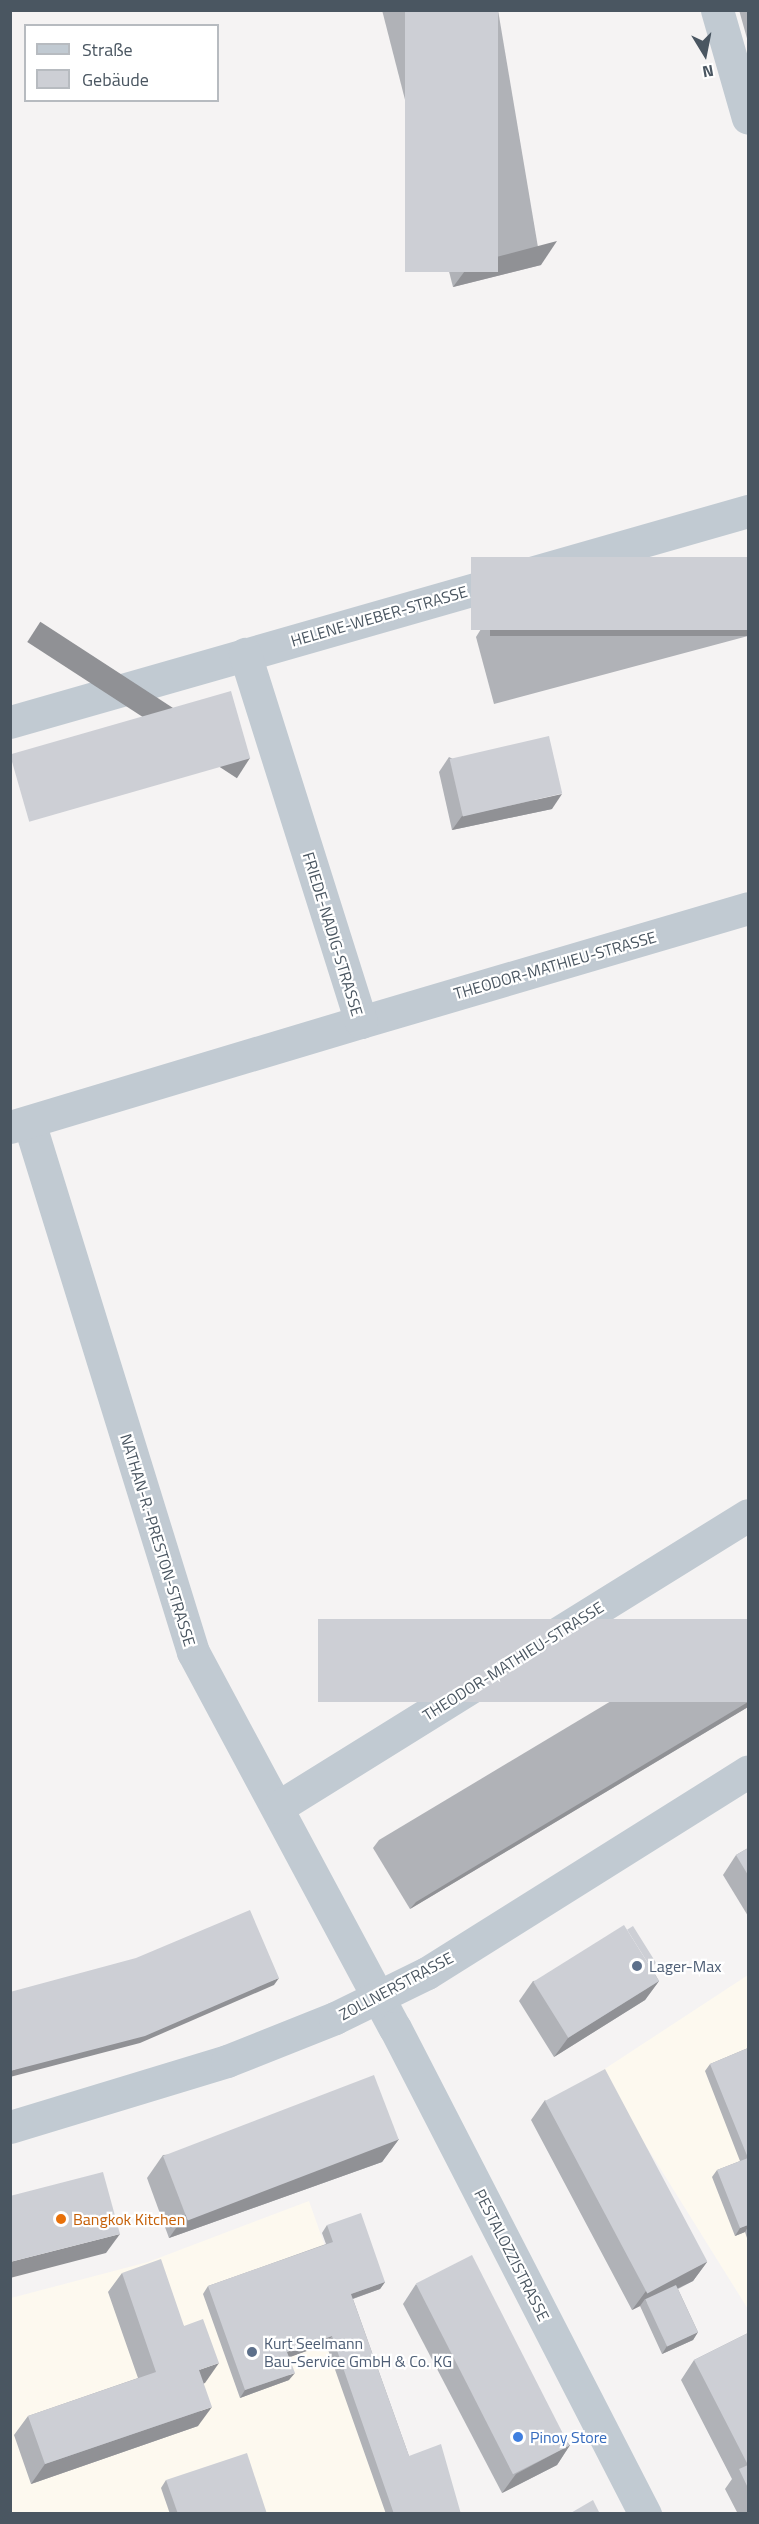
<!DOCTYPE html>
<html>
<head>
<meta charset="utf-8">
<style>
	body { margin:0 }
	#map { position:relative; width:759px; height:2524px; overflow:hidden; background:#f5f3f3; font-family:"Titillium Web",sans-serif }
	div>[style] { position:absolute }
	.commercial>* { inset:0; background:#fdf9ef }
	.minor>* { height:33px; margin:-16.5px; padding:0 16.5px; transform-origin:16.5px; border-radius:16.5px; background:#c1cad2 }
	.wall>* { inset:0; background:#b0b2b7 }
	.shaded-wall>* { inset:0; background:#909195; transform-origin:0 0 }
	.building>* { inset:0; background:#cdcfd5; transform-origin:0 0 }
	.dots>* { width:16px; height:16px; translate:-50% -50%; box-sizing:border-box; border:3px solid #fff; border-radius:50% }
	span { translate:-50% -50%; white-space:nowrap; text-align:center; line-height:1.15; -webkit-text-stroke:4.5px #fff; paint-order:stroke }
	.street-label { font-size:16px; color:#4a5661 }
	.service-label { font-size:16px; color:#4e5e75 }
	.left { translate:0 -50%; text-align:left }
	.food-label { font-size:16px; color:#c56008 }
	.shop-label { font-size:16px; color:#366cbe }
	.frame { position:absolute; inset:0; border:12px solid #4a5661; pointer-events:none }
	.legend { position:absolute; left:24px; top:24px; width:195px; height:78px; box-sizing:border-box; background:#fff; border:2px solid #b7bbc0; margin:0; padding:8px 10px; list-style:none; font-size:18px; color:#4a5661 }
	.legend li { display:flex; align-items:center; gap:12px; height:30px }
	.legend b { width:30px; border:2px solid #b7bbc0 }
	.north { position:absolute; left:675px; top:24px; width:60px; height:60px; -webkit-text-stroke:4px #fff; paint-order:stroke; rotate:170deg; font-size:16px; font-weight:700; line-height:24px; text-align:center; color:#4a5661 }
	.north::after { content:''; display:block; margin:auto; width:21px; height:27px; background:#4a5661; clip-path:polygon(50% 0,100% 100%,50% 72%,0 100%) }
</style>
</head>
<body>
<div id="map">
	<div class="commercial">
		<div style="clip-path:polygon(748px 1975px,748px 2309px,600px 2072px)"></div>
		<div style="clip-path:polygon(309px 2201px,419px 2513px,11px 2514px,11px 2298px,148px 2262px)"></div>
	</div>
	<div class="minor">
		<div style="left:717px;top:10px;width:112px;rotate:74deg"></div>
		<div style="left:10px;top:722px;width:768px;rotate:-15.96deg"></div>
		<div style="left:361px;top:1022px;width:403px;rotate:-16.4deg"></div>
		<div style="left:29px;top:1122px;width:555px;rotate:72.81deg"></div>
		<div style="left:193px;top:1652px;width:427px;rotate:61.8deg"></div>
		<div style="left:395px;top:2028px;width:547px;rotate:62.78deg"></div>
		<div style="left:10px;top:1127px;width:366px;rotate:-16.7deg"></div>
		<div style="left:361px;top:1022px;width:386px;rotate:-107.5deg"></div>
		<div style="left:278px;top:1807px;width:553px;rotate:-31.85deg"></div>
		<div style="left:10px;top:2127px;width:227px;rotate:-16.9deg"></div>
		<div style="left:227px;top:2061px;width:116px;rotate:-21.7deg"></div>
		<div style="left:335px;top:2018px;width:102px;rotate:-26.1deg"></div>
		<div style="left:427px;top:1973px;width:379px;rotate:-32.1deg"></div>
	</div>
	<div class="wall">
		<div style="clip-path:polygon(382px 10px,498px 10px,541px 265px,453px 287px)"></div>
		<div style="clip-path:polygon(739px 10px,748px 10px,748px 42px)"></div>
		<div style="clip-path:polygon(748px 557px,748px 636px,494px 704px,476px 637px,481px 629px)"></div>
		<div style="clip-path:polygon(449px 757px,552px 809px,452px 830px,439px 772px)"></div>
		<div style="clip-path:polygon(748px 1619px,748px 1707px,410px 1909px,373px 1848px,379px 1840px)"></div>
		<div style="clip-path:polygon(748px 1848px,748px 1916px,723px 1875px,736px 1855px)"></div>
		<div style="clip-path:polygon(652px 1969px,659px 1981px,645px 2000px,554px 2057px,519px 2001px,533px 1981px)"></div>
		<div style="clip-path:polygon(748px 2048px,748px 2241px,745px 2232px,735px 2236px,712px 2177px,717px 2170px,740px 2161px,705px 2071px,710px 2064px)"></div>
		<div style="clip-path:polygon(545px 2100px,707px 2262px,693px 2281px,678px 2289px,698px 2332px,693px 2340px,662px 2354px,640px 2306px,632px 2310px,531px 2120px)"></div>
		<div style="clip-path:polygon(399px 2139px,382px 2162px,169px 2238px,147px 2178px,163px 2155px)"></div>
		<div style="clip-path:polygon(327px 2225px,385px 2282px,380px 2289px,353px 2299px,409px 2456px,461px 2514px,386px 2514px,326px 2344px,289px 2357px,289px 2380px,240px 2398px,203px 2294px,208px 2286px,326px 2244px,322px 2233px)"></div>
		<div style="clip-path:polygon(122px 2273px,184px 2326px,205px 2383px,204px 2383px,198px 2426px,31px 2484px,14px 2435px,28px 2416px,138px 2378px,108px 2292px)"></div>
		<div style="clip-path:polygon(416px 2284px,570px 2445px,557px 2465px,502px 2493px,403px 2304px)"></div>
		<div style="clip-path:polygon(748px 2333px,748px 2514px,738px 2514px,725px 2489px,732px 2479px,681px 2380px,694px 2360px)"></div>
		<div style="clip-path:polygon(166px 2480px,267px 2514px,170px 2514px,161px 2488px)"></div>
	</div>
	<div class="shaded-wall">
		<div style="clip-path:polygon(557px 241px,541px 265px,453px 287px,470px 264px)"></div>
		<div style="left:748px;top:630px;width:6px;height:258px;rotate:90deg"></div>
		<div style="left:250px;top:758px;width:24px;height:250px;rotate:123deg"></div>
		<div style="clip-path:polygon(562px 794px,552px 809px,452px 830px,462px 816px)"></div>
		<div style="clip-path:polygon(748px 1702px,748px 1707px,410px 1909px,416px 1902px)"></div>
		<div style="clip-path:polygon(279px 1978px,274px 1985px,140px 2043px,10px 2077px,10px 2071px)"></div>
		<div style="clip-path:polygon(659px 1981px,645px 2000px,554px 2057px,568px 2038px)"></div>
		<div style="clip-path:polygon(399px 2139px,382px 2162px,169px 2238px,186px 2214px)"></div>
		<div style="clip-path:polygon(748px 2225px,748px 2227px,745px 2232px,735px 2236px,740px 2228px)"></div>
		<div style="clip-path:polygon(120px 2234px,106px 2253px,10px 2278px,10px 2262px)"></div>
		<div style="clip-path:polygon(707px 2262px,693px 2281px,647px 2303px,645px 2299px,640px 2306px,632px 2310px,646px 2291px)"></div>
		<div style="clip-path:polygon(385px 2282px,380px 2289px,346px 2301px,351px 2294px)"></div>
		<div style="clip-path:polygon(698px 2332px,693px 2340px,662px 2354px,667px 2346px)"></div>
		<div style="clip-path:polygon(332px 2336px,326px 2344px,282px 2360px,287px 2352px)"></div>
		<div style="clip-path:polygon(219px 2363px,205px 2383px,185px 2390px,199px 2370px)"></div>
		<div style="clip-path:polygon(295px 2373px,289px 2380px,240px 2398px,245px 2390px)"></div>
		<div style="clip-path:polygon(212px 2407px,198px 2426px,31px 2484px,45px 2464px)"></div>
		<div style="clip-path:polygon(570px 2445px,557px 2465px,502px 2493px,516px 2474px)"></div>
	</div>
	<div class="building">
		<div style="left:405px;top:10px;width:93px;height:262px"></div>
		<div style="left:748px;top:557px;width:73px;height:277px;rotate:90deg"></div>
		<div style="left:231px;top:691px;width:70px;height:230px;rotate:74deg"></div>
		<div style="left:549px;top:736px;width:59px;height:102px;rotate:77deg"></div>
		<div style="left:748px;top:1619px;width:83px;height:430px;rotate:90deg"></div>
		<div style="clip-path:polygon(748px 1848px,748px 1875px,736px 1855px)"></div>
		<div style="clip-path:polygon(250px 1910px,279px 1978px,145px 2036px,10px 2071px,10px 1992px,136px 1958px)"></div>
		<div style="left:624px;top:1925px;width:66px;height:107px;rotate:58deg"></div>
		<div style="left:633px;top:1926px;width:44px;height:7px;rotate:58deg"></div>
		<div style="clip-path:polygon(748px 2048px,748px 2225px,740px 2228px,717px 2170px,748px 2158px,710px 2064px)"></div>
		<div style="left:605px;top:2069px;width:218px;height:68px;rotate:62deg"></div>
		<div style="left:374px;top:2075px;width:69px;height:226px;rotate:69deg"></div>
		<div style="clip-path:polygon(103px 2172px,120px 2234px,10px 2262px,10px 2196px)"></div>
		<div style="clip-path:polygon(361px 2213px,385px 2282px,351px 2294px,409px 2456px,441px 2444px,461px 2514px,394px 2514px,332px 2336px,287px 2352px,295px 2373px,245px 2390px,208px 2286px,333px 2242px,327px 2225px)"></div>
		<div style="left:472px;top:2255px;width:214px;height:63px;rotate:63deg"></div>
		<div style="clip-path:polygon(161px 2259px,184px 2326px,203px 2319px,219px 2363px,199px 2370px,212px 2407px,45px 2464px,28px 2416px,156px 2372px,122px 2273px)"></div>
		<div style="left:676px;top:2285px;width:52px;height:34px;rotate:65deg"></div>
		<div style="clip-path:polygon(748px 2333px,748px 2488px,739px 2469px,748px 2465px,694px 2360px)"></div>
		<div style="clip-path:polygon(247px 2453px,267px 2514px,178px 2514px,166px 2480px)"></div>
		<div style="clip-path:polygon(593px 2500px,600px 2514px,569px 2514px)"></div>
	</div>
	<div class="dots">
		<div style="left:637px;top:1966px;background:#5c6f8a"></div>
		<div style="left:61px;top:2219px;background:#e8710a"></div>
		<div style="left:252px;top:2352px;background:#5c6f8a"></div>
		<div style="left:518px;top:2437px;background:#3f7fe0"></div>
	</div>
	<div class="street-label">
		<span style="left:379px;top:616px;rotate:-16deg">HELENE-WEBER-STRASSE</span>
		<span style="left:333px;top:934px;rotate:73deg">FRIEDE-NADIG-STRASSE</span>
		<span style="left:555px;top:965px;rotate:-16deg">THEODOR-MATHIEU-STRASSE</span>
		<span style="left:158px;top:1540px;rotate:73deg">NATHAN-R.-PRESTON-STRASSE</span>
		<span style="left:513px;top:1661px;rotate:-32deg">THEODOR-MATHIEU-STRASSE</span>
		<span style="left:396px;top:1986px;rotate:-28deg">ZOLLNERSTRASSE</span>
		<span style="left:512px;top:2255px;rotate:63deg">PESTALOZZISTRASSE</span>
	</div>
	<div class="service-label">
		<span class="left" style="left:649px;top:1966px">Lager-Max</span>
		<span class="left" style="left:264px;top:2352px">Kurt Seelmann<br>Bau-Service GmbH &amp; Co. KG</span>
	</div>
	<div class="food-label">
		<span class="left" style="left:73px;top:2219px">Bangkok Kitchen</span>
	</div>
	<div class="shop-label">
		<span class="left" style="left:530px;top:2437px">Pinoy Store</span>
	</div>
	<div class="frame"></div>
	<ul class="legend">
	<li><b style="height:8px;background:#c1cad2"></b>Straße</li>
	<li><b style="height:16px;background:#cdcfd5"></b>Gebäude</li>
	</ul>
	<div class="north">N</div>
</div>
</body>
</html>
